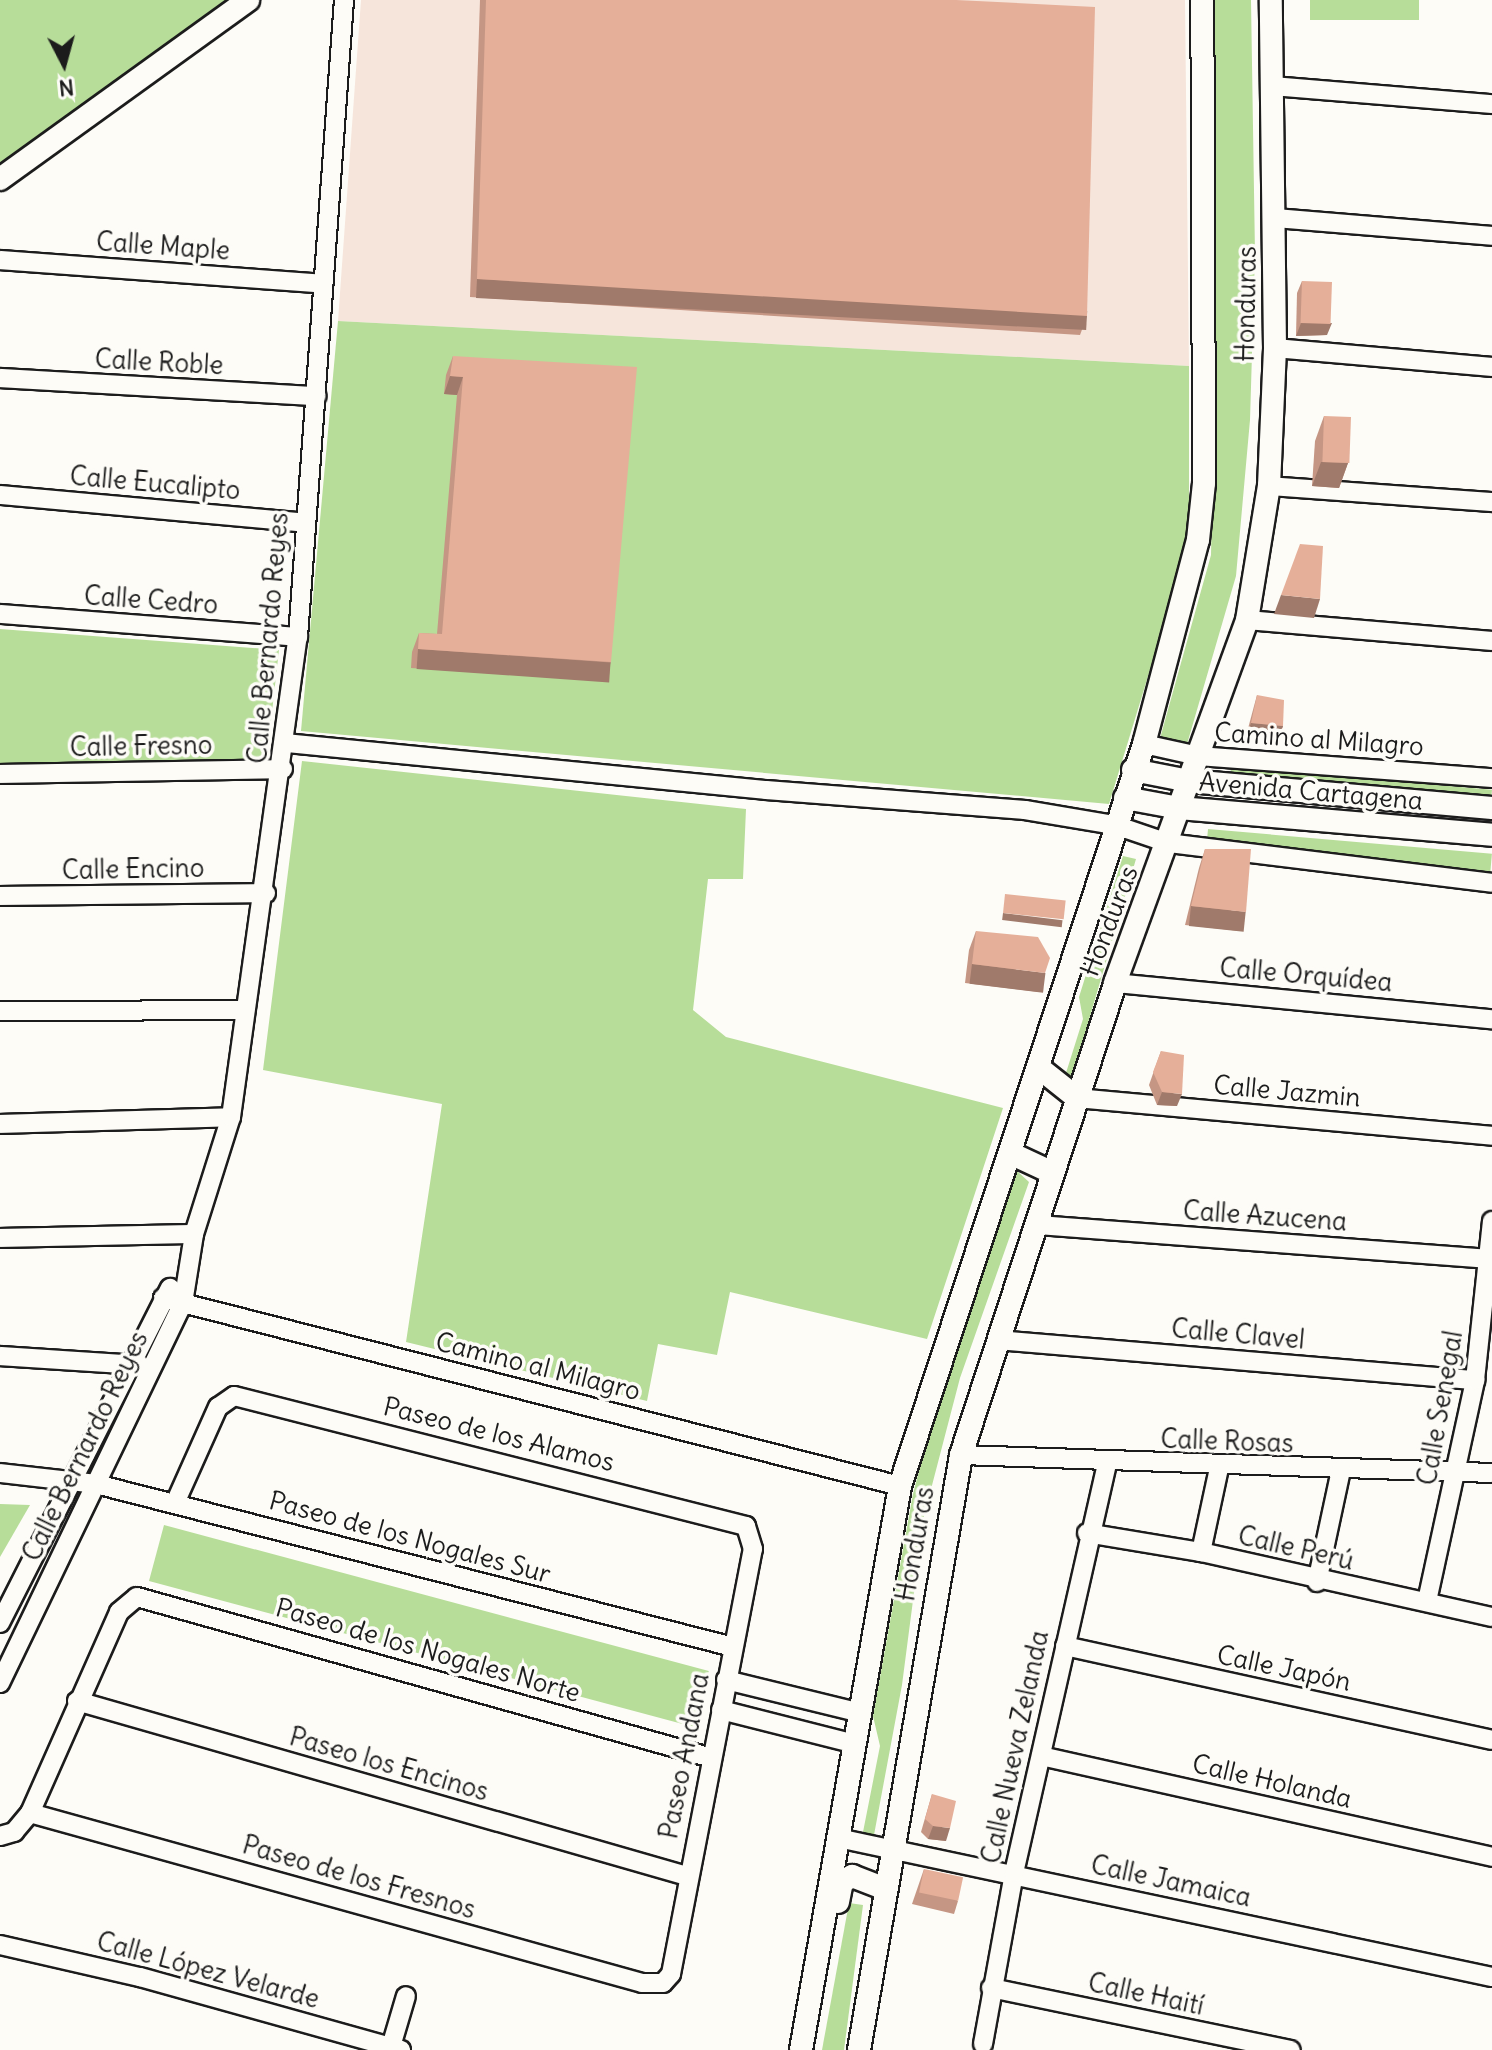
<!DOCTYPE html>
<html>
<head>
<meta charset="utf-8">
<style>
	body { margin:0 }
	#map { position:relative; width:1492px; height:2050px; overflow:hidden; background:#fdfcf7; font-family:Delius,sans-serif }
	div>[style] { position:absolute }
	.built>* { inset:0; background:#f6e5db }
	.green>* { inset:0; background:#b7dd99; transform-origin:0 0 }
	.roads { filter:drop-shadow(2px 0 #1c1c1c) drop-shadow(-2px 0 #1c1c1c) drop-shadow(0 2px #1c1c1c) drop-shadow(0 -2px #1c1c1c) }
	.minor>* { height:18px; margin:-9px; padding:0 9px; transform-origin:9px; border-radius:9px; background:#fdfcf7 }
	.tertiary>* { height:22px; margin:-11px; padding:0 11px; transform-origin:11px; border-radius:11px; background:#fdfcf7 }
	.wall>* { inset:0; background:#c59684 }
	.shaded-wall>* { inset:0; background:#a07a6b; transform-origin:0 0 }
	.building>* { inset:0; background:#e5af99; transform-origin:0 0 }
	span { translate:-50% -50%; white-space:nowrap; text-align:center; line-height:1.15; -webkit-text-stroke:7px #fdfcf7; paint-order:stroke }
	.street-label { font-size:26px; color:#1c1c1c }
	.north { position:absolute; left:24px; top:24px; width:80px; height:80px; -webkit-text-stroke:6px #fdfcf7; paint-order:stroke; rotate:174deg; font-size:22px; font-weight:700; line-height:32px; text-align:center; color:#1c1c1c }
	.north::after { content:''; display:block; margin:auto; width:28px; height:36px; background:#1c1c1c; clip-path:polygon(50% 0,100% 100%,50% 72%,0 100%) }
</style>
</head>
<body>
<div id="map">
	<div class="built">
		<div style="clip-path:polygon(361px 0,1185px 0,1189px 366px,338px 321px)"></div>
	</div>
	<div class="green">
		<div style="clip-path:polygon(0 0,238px 0,0 176px)"></div>
		<div style="clip-path:polygon(1211px 0,1251px 0,1255px 254px,1250px 420px,1236px 576px,1185px 751px,1159px 742px,1211px 555px,1216px 287px)"></div>
		<div style="left:1310px;top:0;width:109px;height:20px"></div>
		<div style="clip-path:polygon(338px 321px,1189px 366px,1189px 542px,1109px 804px,301px 731px)"></div>
		<div style="clip-path:polygon(0 629px,279px 650px,266px 765px,0 771px)"></div>
		<div style="clip-path:polygon(302px 761px,746px 809px,743px 879px,708px 879px,693px 1010px,726px 1037px,1003px 1108px,927px 1339px,730px 1292px,717px 1355px,658px 1344px,647px 1401px,406px 1342px,442px 1104px,263px 1070px)"></div>
		<div style="left:1231px;top:767px;width:262px;height:14px;rotate:5deg"></div>
		<div style="left:1208px;top:829px;width:285px;height:20px;rotate:5deg"></div>
		<div style="clip-path:polygon(1123px 856px,1136px 859px,1072px 1078px,1065px 1076px,1083px 1019px,1079px 997px)"></div>
		<div style="clip-path:polygon(1017px 1171px,1029px 1182px,960px 1378px,924px 1516px,902px 1685px,874px 1835px,863px 1832px,880px 1746px,873px 1716px,913px 1494px,938px 1397px)"></div>
		<div style="clip-path:polygon(0 1504px,30px 1505px,0 1557px)"></div>
		<div style="left:164px;top:1525px;width:564px;height:58px;rotate:15deg"></div>
		<div style="clip-path:polygon(849px 1903px,863px 1905px,844px 2050px,822px 2050px)"></div>
	</div>
	<div class="roads">
		<div class="minor">
			<div style="left:1272px;top:86px;width:221px;rotate:4.7deg"></div>
			<div style="left:1275px;top:218px;width:218px;rotate:4.7deg"></div>
			<div style="left:0;top:260px;width:324px;rotate:4.2deg"></div>
			<div style="left:1275px;top:348px;width:218px;rotate:5deg"></div>
			<div style="left:0;top:378px;width:317px;rotate:3.3deg"></div>
			<div style="left:1269px;top:486px;width:224px;rotate:4.1deg"></div>
			<div style="left:0;top:495px;width:306px;rotate:5.2deg"></div>
			<div style="left:0;top:614px;width:299px;rotate:4.4deg"></div>
			<div style="left:1247px;top:620px;width:246px;rotate:4.9deg"></div>
			<div style="left:286px;top:743px;width:482px;rotate:5.6deg"></div>
			<div style="left:766px;top:790px;width:260px;rotate:4.4deg"></div>
			<div style="left:1025px;top:810px;width:91px;rotate:9.5deg"></div>
			<div style="left:1115px;top:825px;width:56px;rotate:18.8deg"></div>
			<div style="left:1168px;top:843px;width:326px;rotate:7deg"></div>
			<div style="left:1144px;top:744px;width:55px;rotate:12.5deg"></div>
			<div style="left:1198px;top:756px;width:295px;rotate:4.3deg"></div>
			<div style="left:0;top:774px;width:283px;rotate:-1deg"></div>
			<div style="left:0;top:896px;width:266px;rotate:-0.6deg"></div>
			<div style="left:1115px;top:983px;width:379px;rotate:5.5deg"></div>
			<div style="left:0;top:1011px;width:245px;rotate:-0.2deg"></div>
			<div style="left:1077px;top:1098px;width:417px;rotate:5.2deg"></div>
			<div style="left:0;top:1124px;width:231px;rotate:-1.7deg"></div>
			<div style="left:1037px;top:1225px;width:452px;rotate:4.3deg"></div>
			<div style="left:0;top:1238px;width:194px;rotate:-1.2deg"></div>
			<div style="left:163px;top:1298px;width:761px;rotate:14.31deg"></div>
			<div style="left:997px;top:1340px;width:480px;rotate:4.8deg"></div>
			<div style="left:0;top:1356px;width:141px;rotate:3.7deg"></div>
			<div style="left:961px;top:1455px;width:531px;rotate:1.94deg"></div>
			<div style="left:0;top:1473px;width:97px;rotate:6.5deg"></div>
			<div style="left:96px;top:1484px;width:658px;rotate:14.35deg"></div>
			<div style="left:1087px;top:1533px;width:116px;rotate:9.5deg"></div>
			<div style="left:1201px;top:1552px;width:298px;rotate:12.6deg"></div>
			<div style="left:1201px;top:1552px;width:86px;rotate:-77.9deg"></div>
			<div style="left:1317px;top:1582px;width:115px;rotate:-77.9deg"></div>
			<div style="left:1427px;top:1601px;width:226px;rotate:-77.7deg"></div>
			<div style="left:1475px;top:1380px;width:160px;rotate:-83.9deg"></div>
			<div style="left:0;top:1623px;width:376px;rotate:-63.1deg"></div>
			<div style="left:1065px;top:1646px;width:437px;rotate:12.4deg"></div>
			<div style="left:726px;top:1680px;width:139px;rotate:13.7deg"></div>
			<div style="left:0;top:1683px;width:422px;rotate:-64.3deg"></div>
			<div style="left:183px;top:1303px;width:70px;rotate:-80.9deg"></div>
			<div style="left:194px;top:1234px;width:123px;rotate:-72.5deg"></div>
			<div style="left:231px;top:1117px;width:485px;rotate:-82.1deg"></div>
			<div style="left:298px;top:637px;width:639px;rotate:-85.87deg"></div>
			<div style="left:77px;top:1701px;width:635px;rotate:16.01deg"></div>
			<div style="left:721px;top:1710px;width:138px;rotate:14.2deg"></div>
			<div style="left:1041px;top:1756px;width:462px;rotate:12.6deg"></div>
			<div style="left:30px;top:1813px;width:635px;rotate:15.52deg"></div>
			<div style="left:642px;top:1983px;width:21px"></div>
			<div style="left:663px;top:1983px;width:12px;rotate:-48deg"></div>
			<div style="left:671px;top:1974px;width:433px;rotate:-79.1deg"></div>
			<div style="left:753px;top:1549px;width:24px;rotate:-107deg"></div>
			<div style="left:746px;top:1526px;width:528px;rotate:-165.75deg"></div>
			<div style="left:234px;top:1396px;width:19px;rotate:145deg"></div>
			<div style="left:218px;top:1407px;width:105px;rotate:114.1deg"></div>
			<div style="left:0;top:1836px;width:15px;rotate:-16deg"></div>
			<div style="left:14px;top:1832px;width:25px;rotate:-50deg"></div>
			<div style="left:30px;top:1813px;width:220px;rotate:-66.1deg"></div>
			<div style="left:119px;top:1612px;width:23px;rotate:-40deg"></div>
			<div style="left:137px;top:1597px;width:597px;rotate:15.64deg"></div>
			<div style="left:838px;top:1838px;width:669px;rotate:12deg"></div>
			<div style="left:0;top:1945px;width:144px;rotate:12.9deg"></div>
			<div style="left:140px;top:1977px;width:271px;rotate:15.6deg"></div>
			<div style="left:991px;top:1988px;width:306px;rotate:11.7deg"></div>
			<div style="left:983px;top:2044px;width:174px;rotate:-79.7deg"></div>
			<div style="left:1014px;top:1873px;width:420px;rotate:-77.2deg"></div>
			<div style="left:390px;top:2050px;width:56px;rotate:-73.5deg"></div>
		</div>
		<div class="tertiary">
			<div style="left:0;top:179px;width:306px;rotate:-35.8deg"></div>
			<div style="left:1133px;top:770px;width:57px;rotate:11.1deg"></div>
			<div style="left:1189px;top:781px;width:304px;rotate:5.1deg"></div>
			<div style="left:1125px;top:798px;width:55px;rotate:10.5deg"></div>
			<div style="left:1179px;top:808px;width:314px;rotate:4.9deg"></div>
			<div style="left:1038px;top:1067px;width:50px;rotate:38.5deg"></div>
			<div style="left:1010px;top:1153px;width:45px;rotate:24.9deg"></div>
			<div style="left:838px;top:1902px;width:20px;rotate:-79deg"></div>
			<div style="left:842px;top:1882px;width:12px;rotate:-31deg"></div>
			<div style="left:852px;top:1876px;width:36px;rotate:21deg"></div>
			<div style="left:801px;top:2050px;width:573px;rotate:-80.04deg"></div>
			<div style="left:900px;top:1486px;width:781px;rotate:-71.8deg"></div>
			<div style="left:1144px;top:744px;width:211px;rotate:-75.2deg"></div>
			<div style="left:1198px;top:540px;width:57px;rotate:-84deg"></div>
			<div style="left:1204px;top:483px;width:483px;rotate:-90.2deg"></div>
			<div style="left:859px;top:2050px;width:604px;rotate:-80.27deg"></div>
			<div style="left:961px;top:1455px;width:496px;rotate:-71.9deg"></div>
			<div style="left:1115px;top:983px;width:386px;rotate:-70deg"></div>
			<div style="left:1247px;top:620px;width:136px;rotate:-80.7deg"></div>
			<div style="left:1269px;top:486px;width:138px;rotate:-87.5deg"></div>
			<div style="left:1275px;top:348px;width:348px;rotate:-90.7deg"></div>
		</div>
	</div>
	<div class="wall">
		<div style="clip-path:polygon(480px 0,956px 0,1087px 316px,1080px 335px,470px 297px)"></div>
		<div style="clip-path:polygon(1302px 281px,1327px 335px,1296px 336px,1297px 293px)"></div>
		<div style="clip-path:polygon(453px 356px,611px 662px,604px 681px,411px 668px,412px 652px,419px 633px,437px 634px,457px 395px,444px 394px,446px 375px)"></div>
		<div style="clip-path:polygon(1324px 416px,1348px 463px,1339px 488px,1312px 486px,1315px 441px)"></div>
		<div style="clip-path:polygon(1257px 695px,1283px 726px,1278px 739px,1246px 736px)"></div>
		<div style="clip-path:polygon(1205px 849px,1240px 931px,1185px 925px,1199px 868px)"></div>
		<div style="clip-path:polygon(976px 931px,1039px 992px,965px 983px,969px 950px)"></div>
		<div style="clip-path:polygon(1161px 1051px,1177px 1106px,1157px 1105px,1149px 1085px)"></div>
		<div style="clip-path:polygon(932px 1794px,946px 1841px,928px 1839px,921px 1832px)"></div>
		<div style="clip-path:polygon(924px 1869px,958px 1901px,954px 1914px,912px 1904px)"></div>
	</div>
	<div class="shaded-wall">
		<div style="left:477px;top:279px;width:611px;height:19px;rotate:3deg"></div>
		<div style="clip-path:polygon(1301px 323px,1332px 323px,1327px 335px,1296px 336px)"></div>
		<div style="clip-path:polygon(450px 376px,463px 377px,457px 395px,444px 394px)"></div>
		<div style="clip-path:polygon(1321px 462px,1348px 463px,1339px 488px,1312px 486px)"></div>
		<div style="clip-path:polygon(1281px 595px,1320px 599px,1314px 618px,1274px 614px)"></div>
		<div style="left:418px;top:649px;width:193px;height:20px;rotate:4deg"></div>
		<div style="clip-path:polygon(1251px 723px,1283px 726px,1278px 739px,1246px 736px)"></div>
		<div style="left:1191px;top:906px;width:55px;height:20px;rotate:6deg"></div>
		<div style="left:1003px;top:913px;width:60px;height:7px;rotate:7deg"></div>
		<div style="left:972px;top:964px;width:74px;height:20px;rotate:7deg"></div>
		<div style="clip-path:polygon(1162px 1092px,1182px 1094px,1177px 1106px,1157px 1105px)"></div>
		<div style="clip-path:polygon(933px 1826px,950px 1828px,946px 1841px,928px 1839px)"></div>
	</div>
	<div class="building">
		<div style="clip-path:polygon(486px 0,956px 0,1095px 7px,1087px 316px,477px 279px)"></div>
		<div style="left:1302px;top:281px;width:30px;height:42px;rotate:2deg"></div>
		<div style="clip-path:polygon(453px 356px,637px 367px,611px 662px,418px 649px,419px 633px,442px 634px,463px 377px,450px 376px)"></div>
		<div style="left:1324px;top:416px;width:27px;height:46px;rotate:2deg"></div>
		<div style="clip-path:polygon(1300px 544px,1323px 546px,1320px 599px,1281px 595px)"></div>
		<div style="clip-path:polygon(1257px 695px,1284px 700px,1283px 726px,1251px 723px)"></div>
		<div style="clip-path:polygon(1205px 849px,1251px 849px,1246px 912px,1191px 906px)"></div>
		<div style="left:1005px;top:894px;width:61px;height:19px;rotate:6deg"></div>
		<div style="clip-path:polygon(976px 931px,1038px 937px,1050px 958px,1045px 973px,972px 964px)"></div>
		<div style="clip-path:polygon(1161px 1051px,1184px 1055px,1182px 1094px,1162px 1092px,1153px 1072px)"></div>
		<div style="clip-path:polygon(932px 1794px,956px 1801px,950px 1828px,933px 1826px,925px 1819px)"></div>
		<div style="left:924px;top:1869px;width:40px;height:24px;rotate:12deg"></div>
	</div>
	<div class="street-label">
		<span style="left:163px;top:246px;rotate:4deg">Calle Maple</span>
		<span style="left:1246px;top:304px;rotate:-89deg">Honduras</span>
		<span style="left:159px;top:362px;rotate:3deg">Calle Roble</span>
		<span style="left:155px;top:483px;rotate:5deg">Calle Eucalipto</span>
		<span style="left:151px;top:600px;rotate:4deg">Calle Cedro</span>
		<span style="left:268px;top:638px;rotate:-85deg">Calle Bernardo Reyes</span>
		<span style="left:1319px;top:739px;rotate:4deg">Camino al Milagro</span>
		<span style="left:141px;top:746px;rotate:-1deg">Calle Fresno</span>
		<span style="left:1311px;top:791px;rotate:5deg">Avenida Cartagena</span>
		<span style="left:133px;top:869px;rotate:-1deg">Calle Encino</span>
		<span style="left:1109px;top:921px;rotate:-69deg">Honduras</span>
		<span style="left:1306px;top:975px;rotate:5deg">Calle Orquídea</span>
		<span style="left:1287px;top:1091px;rotate:5deg">Calle Jazmin</span>
		<span style="left:1265px;top:1216px;rotate:4deg">Calle Azucena</span>
		<span style="left:1238px;top:1334px;rotate:5deg">Calle Clavel</span>
		<span style="left:538px;top:1366px;rotate:14deg">Camino al Milagro</span>
		<span style="left:1440px;top:1408px;rotate:-80deg">Calle Senegal</span>
		<span style="left:499px;top:1434px;rotate:14deg">Paseo de los Alamos</span>
		<span style="left:1227px;top:1441px;rotate:2deg">Calle Rosas</span>
		<span style="left:85px;top:1446px;rotate:-64deg">Calle Bernardo Reyes</span>
		<span style="left:410px;top:1537px;rotate:15deg">Paseo de los Nogales Sur</span>
		<span style="left:915px;top:1544px;rotate:-80deg">Honduras</span>
		<span style="left:1296px;top:1548px;rotate:13deg">Calle Perú</span>
		<span style="left:428px;top:1650px;rotate:16deg">Paseo de los Nogales Norte</span>
		<span style="left:1284px;top:1668px;rotate:12deg">Calle Japón</span>
		<span style="left:1015px;top:1747px;rotate:-78deg">Calle Nueva Zelanda</span>
		<span style="left:684px;top:1756px;rotate:-79deg">Paseo Andana</span>
		<span style="left:389px;top:1764px;rotate:16deg">Paseo los Encinos</span>
		<span style="left:1272px;top:1781px;rotate:13deg">Calle Holanda</span>
		<span style="left:359px;top:1877px;rotate:16deg">Paseo de los Fresnos</span>
		<span style="left:1171px;top:1881px;rotate:12deg">Calle Jamaica</span>
		<span style="left:208px;top:1970px;rotate:15deg">Calle López Velarde</span>
		<span style="left:1146px;top:1994px;rotate:12deg">Calle Haití</span>
	</div>
	<div class="north">N</div>
</div>
</body>
</html>
